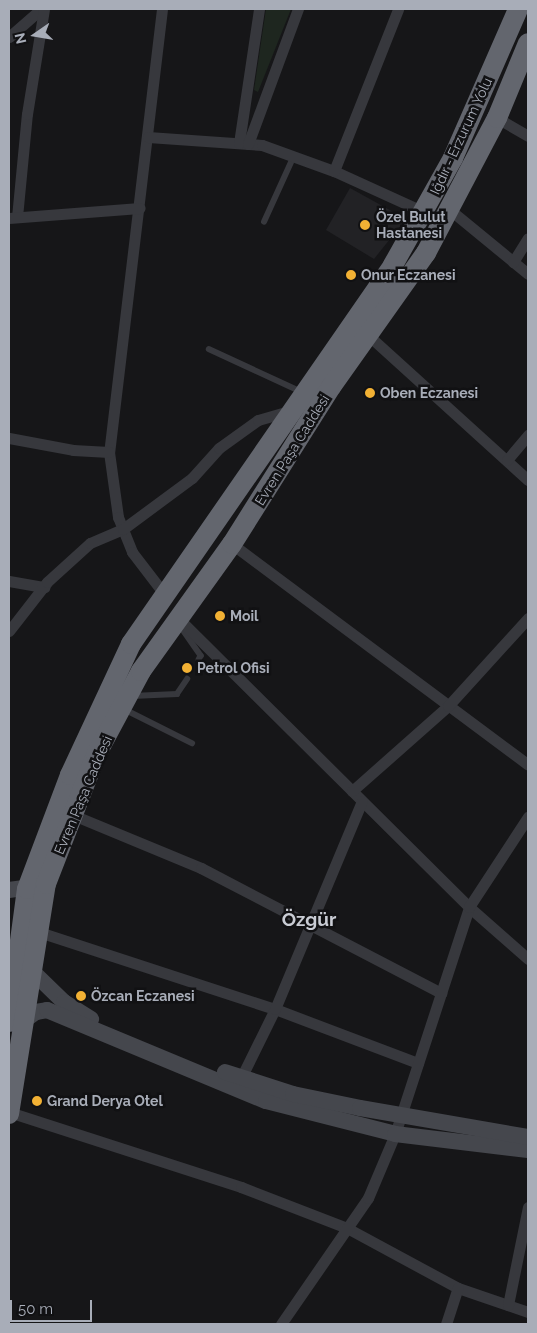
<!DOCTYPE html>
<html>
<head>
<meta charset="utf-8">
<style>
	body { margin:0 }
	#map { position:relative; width:537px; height:1333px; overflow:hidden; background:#161618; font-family:Raleway,sans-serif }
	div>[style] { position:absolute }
	.built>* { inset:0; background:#222225 }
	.green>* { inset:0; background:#1e261f }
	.lane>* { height:5.5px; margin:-2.75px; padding:0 2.75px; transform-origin:2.75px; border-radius:2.75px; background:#37383d }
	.street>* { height:11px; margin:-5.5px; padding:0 5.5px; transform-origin:5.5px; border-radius:5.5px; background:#37383d }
	.secondary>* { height:16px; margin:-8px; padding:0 8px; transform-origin:8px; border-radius:8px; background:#45474d }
	.highway>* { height:20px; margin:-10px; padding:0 10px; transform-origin:10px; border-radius:10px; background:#63666e }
	.dots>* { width:14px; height:14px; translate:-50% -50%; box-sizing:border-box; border:2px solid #111113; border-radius:50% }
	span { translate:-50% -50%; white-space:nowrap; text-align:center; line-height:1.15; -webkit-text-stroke:5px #111113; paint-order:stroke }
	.street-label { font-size:14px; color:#a8adb8 }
	.poi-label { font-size:14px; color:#a8adb8; font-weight:700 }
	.left { translate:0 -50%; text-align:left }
	.district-label { font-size:19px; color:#c9ccd4; font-weight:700 }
	.frame { position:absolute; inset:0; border:10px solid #a8adb8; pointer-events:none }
	.north { position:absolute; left:10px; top:10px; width:50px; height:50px; -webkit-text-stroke:4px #111113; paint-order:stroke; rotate:257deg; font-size:14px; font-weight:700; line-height:20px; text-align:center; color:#a8adb8 }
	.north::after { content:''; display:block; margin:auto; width:18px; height:22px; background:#a8adb8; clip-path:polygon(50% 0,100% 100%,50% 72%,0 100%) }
	.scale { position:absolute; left:10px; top:1300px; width:82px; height:22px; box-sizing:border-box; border:2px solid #a8adb8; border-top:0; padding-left:6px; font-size:15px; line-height:18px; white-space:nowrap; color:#a8adb8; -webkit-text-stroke:4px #111113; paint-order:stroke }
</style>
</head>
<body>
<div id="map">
	<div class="built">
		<div style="clip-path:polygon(350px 188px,406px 219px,374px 259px,326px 230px)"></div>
	</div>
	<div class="green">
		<div style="clip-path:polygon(266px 9px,291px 9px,258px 92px,254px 90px)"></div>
	</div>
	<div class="lane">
		<div style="left:264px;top:222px;width:72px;rotate:-65.6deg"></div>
		<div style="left:209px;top:349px;width:102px;rotate:24.8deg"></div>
		<div style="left:181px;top:627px;width:35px;rotate:55deg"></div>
		<div style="left:201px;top:656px;width:4px;rotate:117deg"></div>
		<div style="left:132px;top:696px;width:45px;rotate:-2.5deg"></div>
		<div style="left:177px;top:694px;width:18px;rotate:-56deg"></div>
		<div style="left:126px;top:710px;width:74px;rotate:26.6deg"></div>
	</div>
	<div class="street">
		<div style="left:162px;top:9px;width:446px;rotate:96.8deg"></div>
		<div style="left:109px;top:452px;width:66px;rotate:82.1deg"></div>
		<div style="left:118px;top:517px;width:38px;rotate:68deg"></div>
		<div style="left:132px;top:552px;width:54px;rotate:52.5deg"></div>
		<div style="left:9px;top:37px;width:43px;rotate:-41.2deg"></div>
		<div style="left:497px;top:118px;width:36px;rotate:30deg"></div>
		<div style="left:148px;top:137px;width:114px;rotate:4deg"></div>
		<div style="left:262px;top:145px;width:77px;rotate:19.9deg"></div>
		<div style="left:334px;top:171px;width:99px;rotate:24.5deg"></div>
		<div style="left:239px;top:143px;width:135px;rotate:-81.5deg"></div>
		<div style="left:248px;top:144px;width:144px;rotate:-69.7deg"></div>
		<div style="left:334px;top:171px;width:174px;rotate:-68.4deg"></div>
		<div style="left:449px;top:209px;width:102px;rotate:39.4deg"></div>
		<div style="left:17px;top:217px;width:103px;rotate:-84.5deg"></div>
		<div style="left:27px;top:114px;width:106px;rotate:-80.8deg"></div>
		<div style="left:9px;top:218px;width:131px;rotate:-4.4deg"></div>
		<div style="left:513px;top:262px;width:28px;rotate:-58deg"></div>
		<div style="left:368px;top:335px;width:216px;rotate:42.2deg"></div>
		<div style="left:9px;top:438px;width:65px;rotate:10.6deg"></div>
		<div style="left:73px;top:450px;width:36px;rotate:3deg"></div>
		<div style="left:507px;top:460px;width:33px;rotate:-50deg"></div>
		<div style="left:232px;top:544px;width:369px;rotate:36.7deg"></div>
		<div style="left:9px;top:581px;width:36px;rotate:10deg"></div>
		<div style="left:179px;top:619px;width:409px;rotate:44.8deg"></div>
		<div style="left:469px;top:907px;width:79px;rotate:41.4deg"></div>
		<div style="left:9px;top:631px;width:62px;rotate:-52.2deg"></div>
		<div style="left:47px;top:582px;width:58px;rotate:-42.2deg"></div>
		<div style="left:90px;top:543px;width:36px;rotate:-23deg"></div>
		<div style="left:123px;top:529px;width:86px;rotate:-36.5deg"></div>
		<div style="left:192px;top:478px;width:40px;rotate:-48deg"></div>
		<div style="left:219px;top:448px;width:48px;rotate:-35.7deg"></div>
		<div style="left:258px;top:420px;width:35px;rotate:-16deg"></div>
		<div style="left:352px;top:791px;width:128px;rotate:-41.5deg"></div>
		<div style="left:448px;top:706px;width:119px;rotate:-47.7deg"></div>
		<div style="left:73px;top:815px;width:139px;rotate:22.5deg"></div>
		<div style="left:201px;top:868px;width:271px;rotate:27.5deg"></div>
		<div style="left:39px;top:932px;width:248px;rotate:18.1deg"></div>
		<div style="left:275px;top:1009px;width:153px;rotate:20.7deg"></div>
		<div style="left:241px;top:1078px;width:77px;rotate:-63.8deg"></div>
		<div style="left:275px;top:1009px;width:225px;rotate:-67.3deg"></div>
		<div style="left:9px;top:1112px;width:244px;rotate:17.9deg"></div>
		<div style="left:241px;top:1187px;width:114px;rotate:21.1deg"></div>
		<div style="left:347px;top:1228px;width:126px;rotate:28.4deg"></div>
		<div style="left:458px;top:1288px;width:74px;rotate:18.9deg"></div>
		<div style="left:508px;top:1305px;width:100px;rotate:-78.5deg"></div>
		<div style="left:281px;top:1324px;width:153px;rotate:-55.4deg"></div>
		<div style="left:368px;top:1198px;width:69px;rotate:-67.1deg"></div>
		<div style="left:395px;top:1134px;width:239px;rotate:-71.9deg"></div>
		<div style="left:469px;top:907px;width:108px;rotate:-56.8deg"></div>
		<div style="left:446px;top:1324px;width:38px;rotate:-72deg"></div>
	</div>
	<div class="secondary">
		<div style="left:9px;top:890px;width:30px;rotate:-8deg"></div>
		<div style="left:33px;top:972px;width:43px;rotate:44.1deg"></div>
		<div style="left:64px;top:1002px;width:32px;rotate:32deg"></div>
		<div style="left:22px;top:1022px;width:17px;rotate:-36deg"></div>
		<div style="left:36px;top:1012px;width:11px;rotate:-10deg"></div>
		<div style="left:47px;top:1010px;width:237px;rotate:22.6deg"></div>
		<div style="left:266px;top:1101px;width:133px;rotate:14.3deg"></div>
		<div style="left:395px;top:1134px;width:134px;rotate:6.9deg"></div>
		<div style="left:225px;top:1072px;width:71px;rotate:17.9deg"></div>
		<div style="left:293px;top:1094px;width:68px;rotate:11.8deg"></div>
		<div style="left:360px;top:1108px;width:170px;rotate:9.8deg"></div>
	</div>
	<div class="highway">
		<div style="left:9px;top:1022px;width:134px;rotate:-82.3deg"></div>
		<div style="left:27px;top:889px;width:122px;rotate:-69.3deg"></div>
		<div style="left:70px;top:775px;width:145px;rotate:-65deg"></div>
		<div style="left:131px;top:644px;width:461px;rotate:-55.3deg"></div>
		<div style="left:393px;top:265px;width:123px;rotate:-60.7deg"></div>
		<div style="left:453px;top:158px;width:163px;rotate:-66.4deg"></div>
		<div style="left:9px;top:1114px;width:233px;rotate:-80.9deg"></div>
		<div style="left:46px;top:884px;width:138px;rotate:-68.8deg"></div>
		<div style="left:96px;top:755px;width:95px;rotate:-61.8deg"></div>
		<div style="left:141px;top:671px;width:156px;rotate:-54.4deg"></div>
		<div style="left:232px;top:544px;width:186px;rotate:-57.8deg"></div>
		<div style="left:331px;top:387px;width:164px;rotate:-54.7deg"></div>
		<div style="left:426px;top:253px;width:153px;rotate:-62.3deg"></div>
		<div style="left:497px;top:118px;width:81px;rotate:-67.5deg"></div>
	</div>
	<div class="dots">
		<div style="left:365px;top:225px;background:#f2b134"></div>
		<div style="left:351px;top:275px;background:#f2b134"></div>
		<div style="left:370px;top:393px;background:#f2b134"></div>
		<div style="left:220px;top:616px;background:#f2b134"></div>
		<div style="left:187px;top:668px;background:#f2b134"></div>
		<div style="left:81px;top:996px;background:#f2b134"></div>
		<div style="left:37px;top:1101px;background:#f2b134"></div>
	</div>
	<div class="street-label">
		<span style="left:461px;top:136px;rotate:-65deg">Iğdır - Erzurum Yolu</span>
		<span style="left:292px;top:450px;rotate:-58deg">Evren Paşa Caddesi</span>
		<span style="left:83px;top:795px;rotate:-67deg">Evren Paşa Caddesi</span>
	</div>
	<div class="poi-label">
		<span class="left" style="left:376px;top:225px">Özel Bulut<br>Hastanesi</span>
		<span class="left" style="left:361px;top:275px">Onur Eczanesi</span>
		<span class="left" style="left:380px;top:393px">Oben Eczanesi</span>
		<span class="left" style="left:230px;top:616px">Moil</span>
		<span class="left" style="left:197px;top:668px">Petrol Ofisi</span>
		<span class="left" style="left:91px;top:996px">Özcan Eczanesi</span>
		<span class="left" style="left:47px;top:1101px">Grand Derya Otel</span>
	</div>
	<div class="district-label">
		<span style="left:309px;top:920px">Özgür</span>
	</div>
	<div class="frame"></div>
	<div class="north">N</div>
	<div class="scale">50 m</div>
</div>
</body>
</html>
